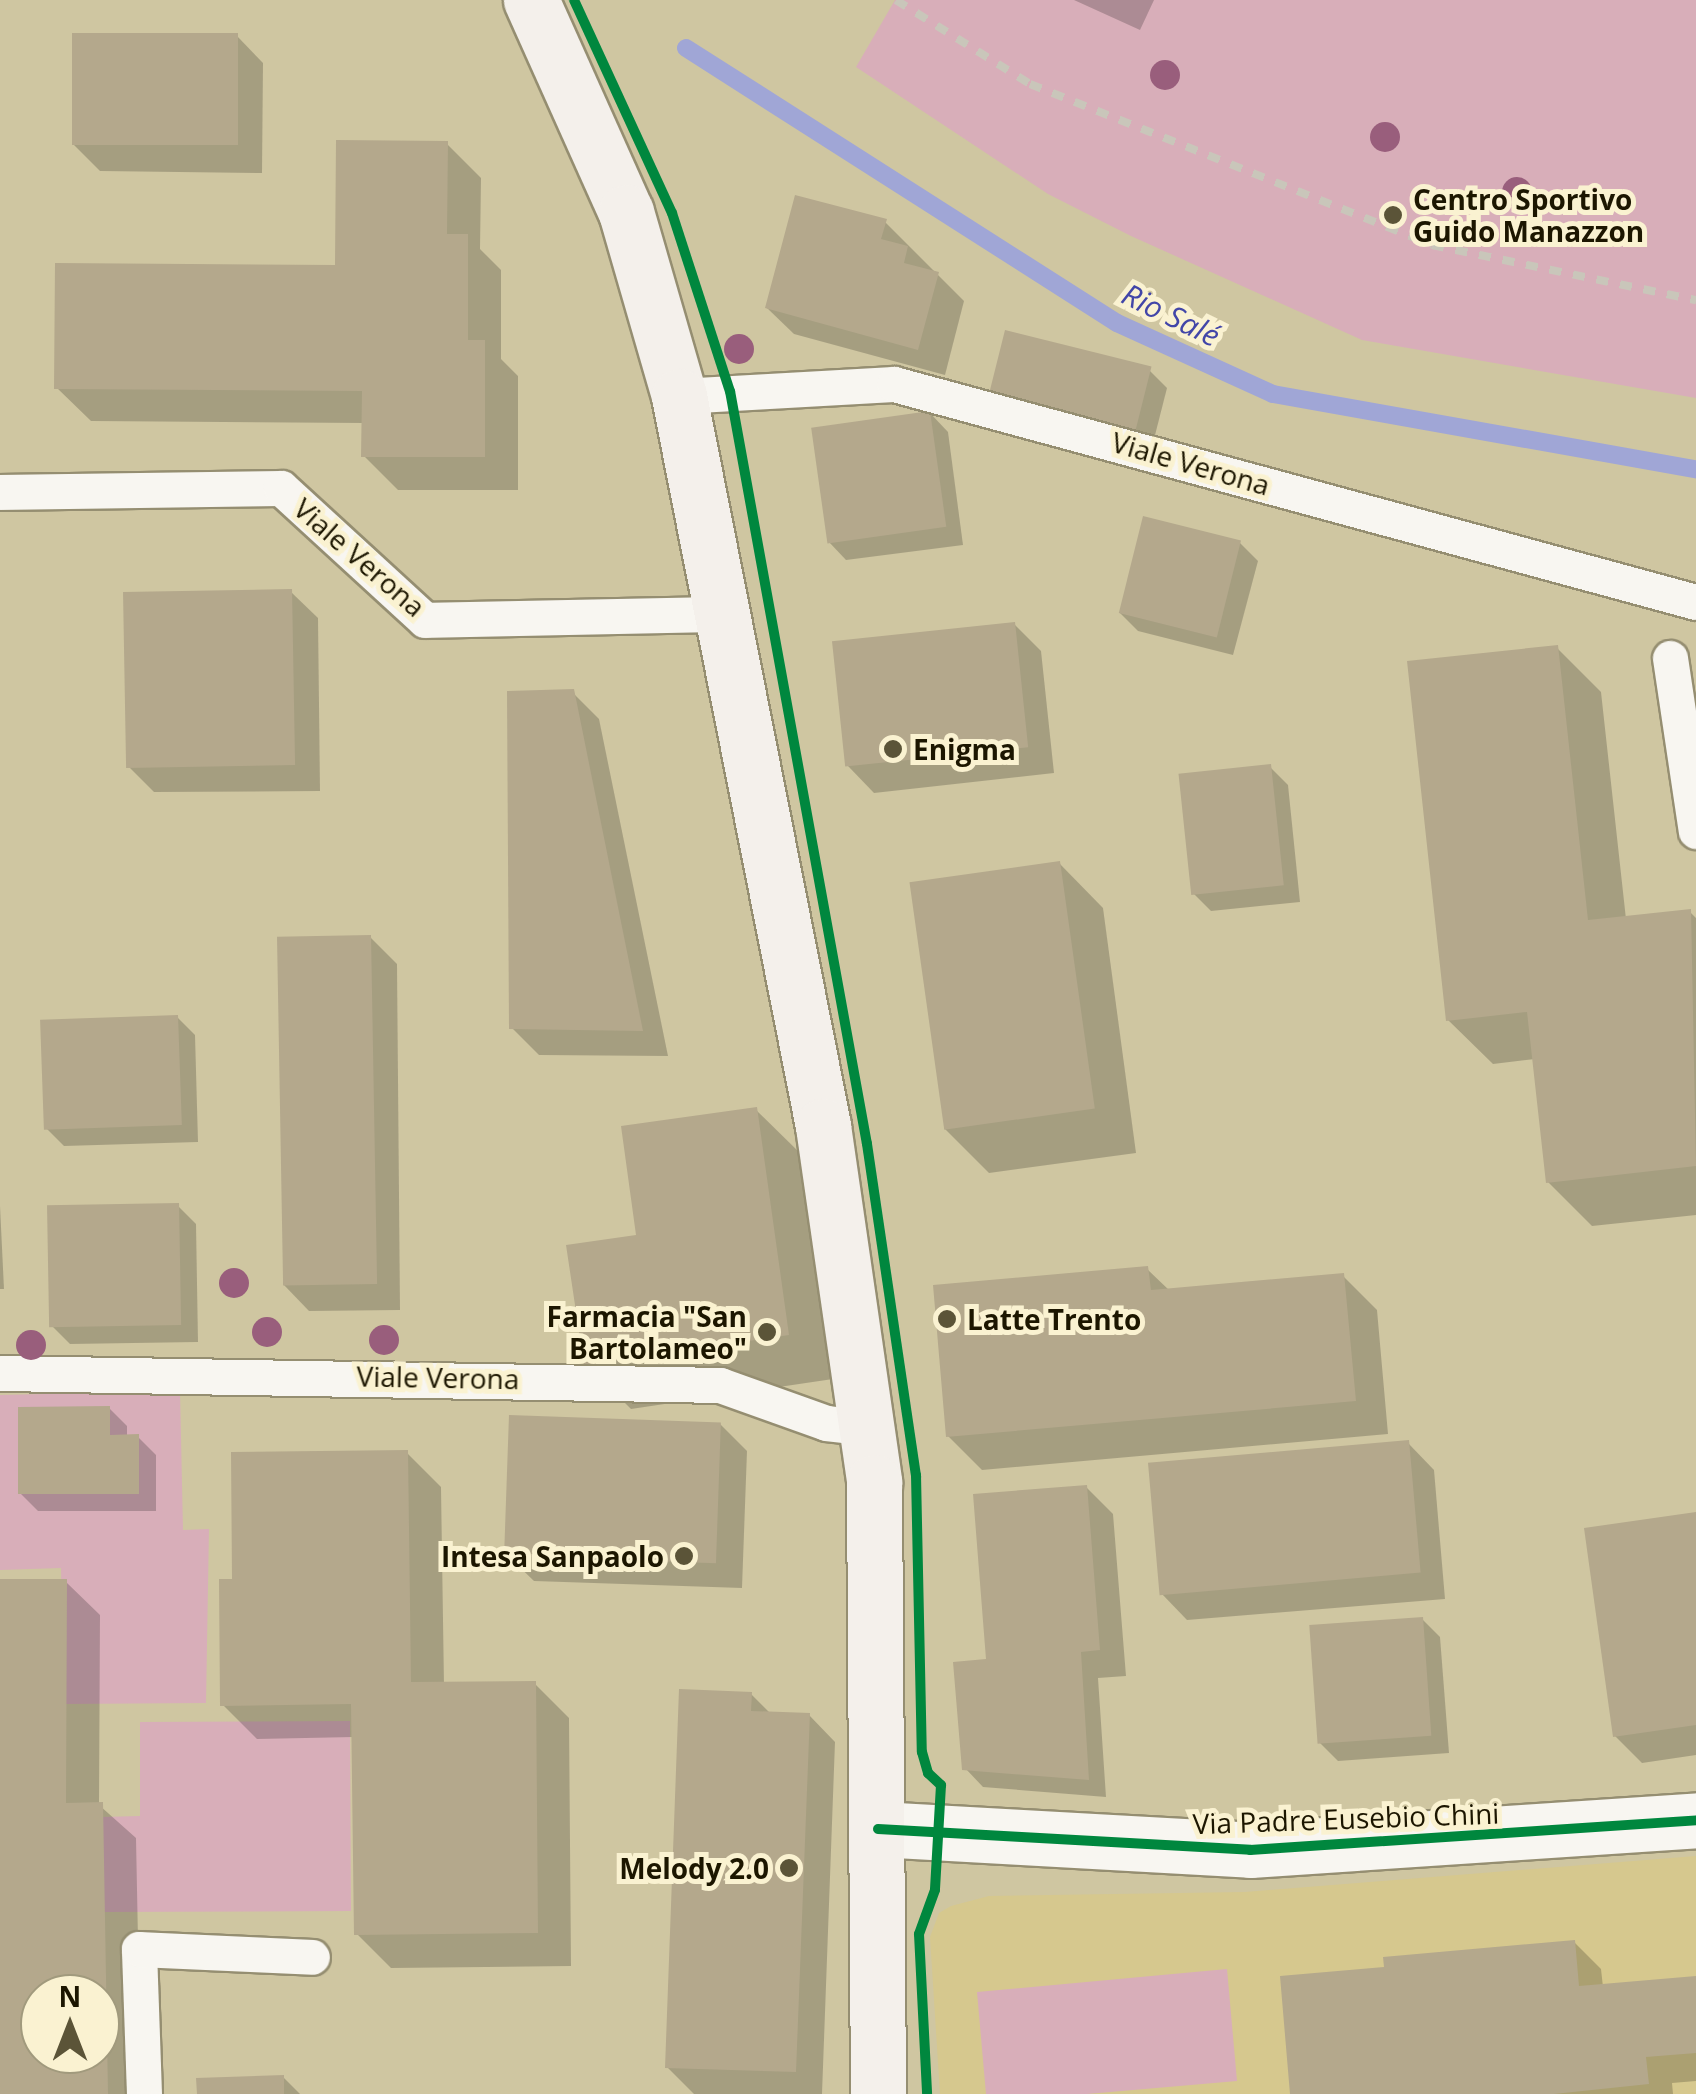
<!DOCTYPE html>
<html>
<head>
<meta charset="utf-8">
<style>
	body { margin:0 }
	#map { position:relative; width:1696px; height:2094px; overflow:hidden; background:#cfc6a1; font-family:"Open Sans",sans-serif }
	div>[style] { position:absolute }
	.built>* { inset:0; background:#d6c88e }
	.green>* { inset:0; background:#d8aeb9 }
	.shadow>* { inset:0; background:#0003 }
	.stream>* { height:18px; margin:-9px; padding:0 9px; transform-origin:9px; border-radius:9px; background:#a0a6d6 }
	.building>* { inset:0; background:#b4a88c; transform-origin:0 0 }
	.roads { filter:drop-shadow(2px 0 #958e71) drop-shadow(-2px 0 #958e71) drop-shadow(0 2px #958e71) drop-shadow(0 -2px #958e71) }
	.lane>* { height:35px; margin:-17.5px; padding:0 17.5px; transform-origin:17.5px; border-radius:17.5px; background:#f8f6f1 }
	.street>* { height:55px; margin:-27.5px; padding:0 27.5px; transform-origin:27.5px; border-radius:27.5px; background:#f8f6f1 }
	.secondary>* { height:55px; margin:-27.5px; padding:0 27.5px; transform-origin:27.5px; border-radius:27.5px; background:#f4f0eb }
	.rail>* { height:8px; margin-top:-4px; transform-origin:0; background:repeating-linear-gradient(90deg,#c9c6ba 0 12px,transparent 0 24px) }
	.cycleway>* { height:10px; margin:-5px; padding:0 5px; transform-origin:5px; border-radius:5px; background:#00873e }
	.trees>* { width:30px; height:30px; margin:-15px; border-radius:50%; background:#995e7c }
	.dots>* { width:28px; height:28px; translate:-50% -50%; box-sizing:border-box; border:5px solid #faf2d1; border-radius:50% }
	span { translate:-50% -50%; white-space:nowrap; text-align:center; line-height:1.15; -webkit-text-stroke:10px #faf2d1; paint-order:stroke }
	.poi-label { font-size:28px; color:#1c1600; font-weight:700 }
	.left { translate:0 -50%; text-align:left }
	.right { translate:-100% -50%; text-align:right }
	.street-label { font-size:28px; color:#1c1600 }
	.water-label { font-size:30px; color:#4246a8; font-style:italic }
	.north { position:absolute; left:20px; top:1974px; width:100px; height:100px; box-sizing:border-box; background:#faf2d1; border:2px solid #a19a7d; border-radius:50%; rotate:0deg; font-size:28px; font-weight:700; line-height:40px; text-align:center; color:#1c1600 }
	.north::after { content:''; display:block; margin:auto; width:35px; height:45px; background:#5b5438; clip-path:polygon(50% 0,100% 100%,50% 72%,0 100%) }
</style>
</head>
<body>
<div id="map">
	<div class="built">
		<div style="clip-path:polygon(1696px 1856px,1696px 2094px,940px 2094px,930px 1937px,939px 1913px,951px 1906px,989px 1896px,1245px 1892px)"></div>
	</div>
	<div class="green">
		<div style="clip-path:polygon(895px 0,1696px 0,1696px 398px,1362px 340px,1131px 236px,1048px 194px,856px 67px)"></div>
		<div style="clip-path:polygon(180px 1391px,183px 1530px,209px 1529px,206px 1703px,63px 1704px,61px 1568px,0 1570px,0 1395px)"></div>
		<div style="clip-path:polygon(350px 1721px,351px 1911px,102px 1912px,101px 1817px,140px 1816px,140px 1722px)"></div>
		<div style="clip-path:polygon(1227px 1969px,1237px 2081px,1087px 2094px,986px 2094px,977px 1992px)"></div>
	</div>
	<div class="shadow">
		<div style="clip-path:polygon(1074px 0,1154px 0,1140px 30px)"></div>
		<div style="clip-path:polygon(237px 36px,263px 63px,262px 173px,100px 171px,73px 144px)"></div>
		<div style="clip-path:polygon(447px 144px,481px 178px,480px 249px,501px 270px,501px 359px,518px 376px,518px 490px,398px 490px,364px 456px,364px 423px,91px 421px,57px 388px,338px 267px)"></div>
		<div style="clip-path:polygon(885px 222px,964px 301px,945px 375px,794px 334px,767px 308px)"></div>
		<div style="clip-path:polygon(1149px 370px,1167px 388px,1152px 447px,1009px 410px)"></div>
		<div style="clip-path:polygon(930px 413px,948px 432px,963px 545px,846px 560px,828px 541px)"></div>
		<div style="clip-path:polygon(1240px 543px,1258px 561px,1233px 655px,1138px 631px,1120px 613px)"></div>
		<div style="clip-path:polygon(291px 592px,318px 618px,320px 791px,154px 792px,127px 765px)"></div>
		<div style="clip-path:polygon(1014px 624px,1041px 651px,1054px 773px,874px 793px,848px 766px)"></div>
		<div style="clip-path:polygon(1557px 648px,1601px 692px,1626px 919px,1690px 912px,1696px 918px,1696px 1215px,1592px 1226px,1548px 1182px,1535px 1059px,1493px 1064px,1448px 1020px)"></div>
		<div style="clip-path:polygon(572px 692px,599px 719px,668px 1056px,539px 1055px,512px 1028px)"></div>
		<div style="clip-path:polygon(1270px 767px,1288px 785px,1300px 902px,1211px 911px,1193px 893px)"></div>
		<div style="clip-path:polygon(1059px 863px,1103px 908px,1136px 1153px,989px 1173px,944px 1128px)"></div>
		<div style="clip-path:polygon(370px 937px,397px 964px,400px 1310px,309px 1311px,283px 1284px)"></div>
		<div style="clip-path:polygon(177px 1017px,195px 1035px,198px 1142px,64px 1146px,46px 1128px)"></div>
		<div style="clip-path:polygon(756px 1110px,801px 1154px,833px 1379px,631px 1409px,586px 1364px,639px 1237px)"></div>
		<div style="clip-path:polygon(0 1206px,4px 1289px,0 1289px)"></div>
		<div style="clip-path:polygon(178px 1206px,196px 1224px,198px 1342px,70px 1344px,52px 1326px)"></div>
		<div style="clip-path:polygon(1147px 1269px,1170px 1291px,1343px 1276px,1377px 1310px,1388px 1434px,982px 1470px,948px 1436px)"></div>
		<div style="clip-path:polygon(109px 1408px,127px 1426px,127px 1437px,138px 1437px,156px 1455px,156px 1511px,38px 1511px,20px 1493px)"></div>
		<div style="clip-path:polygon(720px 1424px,747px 1451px,742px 1588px,534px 1581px,507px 1555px)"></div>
		<div style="clip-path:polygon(1408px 1443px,1434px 1470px,1445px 1599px,1187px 1620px,1161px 1593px)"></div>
		<div style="clip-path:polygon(407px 1453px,441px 1487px,444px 1685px,535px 1684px,569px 1718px,571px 1966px,391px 1968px,357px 1934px,354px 1737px,257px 1739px,223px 1705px,235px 1582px)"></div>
		<div style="clip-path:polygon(1086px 1487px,1113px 1514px,1126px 1676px,1098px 1678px,1106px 1797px,983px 1787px,965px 1768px,992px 1662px)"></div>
		<div style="clip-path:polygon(1696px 1515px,1696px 1755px,1642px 1763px,1615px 1736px)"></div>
		<div style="clip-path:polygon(evenodd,0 1582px,66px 1582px,100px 1615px,99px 1805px,136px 1838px,141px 2094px,0 2094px,0 1582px,40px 1994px,100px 1994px,100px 2054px,40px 2054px,40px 1994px)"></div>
		<div style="clip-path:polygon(1422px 1619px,1440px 1637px,1449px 1753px,1338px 1761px,1320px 1743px)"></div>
		<div style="clip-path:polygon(751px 1694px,771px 1714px,809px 1715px,835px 1742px,822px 2094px,694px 2094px,667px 2067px)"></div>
		<div style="clip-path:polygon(1574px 1942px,1601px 1969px,1603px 1987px,1696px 1978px,1696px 2081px,1672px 2083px,1673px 2094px,1293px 2094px,1387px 1969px)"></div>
		<div style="clip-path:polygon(283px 2077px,300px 2094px,199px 2094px)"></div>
	</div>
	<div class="stream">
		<div style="left:686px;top:48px;width:511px;rotate:32.54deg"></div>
		<div style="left:1117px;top:323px;width:171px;rotate:24.5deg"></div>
		<div style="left:1273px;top:394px;width:430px;rotate:10.1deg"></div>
	</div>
	<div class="building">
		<div style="left:72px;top:33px;width:166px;height:112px"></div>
		<div style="clip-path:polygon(336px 140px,448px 141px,447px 234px,468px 234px,468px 340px,485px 340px,485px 457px,361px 457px,362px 391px,54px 389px,55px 263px,335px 265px)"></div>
		<div style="clip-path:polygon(795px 195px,887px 219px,881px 239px,908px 246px,904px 263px,939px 272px,918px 350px,765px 308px)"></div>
		<div style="left:1005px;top:330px;width:151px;height:65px;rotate:14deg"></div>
		<div style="left:930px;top:411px;width:117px;height:120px;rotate:82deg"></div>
		<div style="left:1143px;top:516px;width:101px;height:100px;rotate:14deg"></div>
		<div style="left:292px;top:589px;width:176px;height:169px;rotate:89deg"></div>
		<div style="left:1015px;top:622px;width:126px;height:184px;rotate:84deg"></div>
		<div style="clip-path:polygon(1558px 645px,1588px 920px,1691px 909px,1696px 1166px,1546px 1183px,1527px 1012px,1446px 1021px,1407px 661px)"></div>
		<div style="clip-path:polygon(574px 689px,643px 1031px,509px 1029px,507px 691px)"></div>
		<div style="left:1271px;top:764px;width:122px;height:93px;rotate:84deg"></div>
		<div style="left:1060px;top:861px;width:250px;height:152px;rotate:82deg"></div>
		<div style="left:371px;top:935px;width:349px;height:94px;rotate:89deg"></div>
		<div style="left:178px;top:1015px;width:110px;height:138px;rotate:88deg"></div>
		<div style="clip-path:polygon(757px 1107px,789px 1335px,584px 1365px,566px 1245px,636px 1235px,621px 1126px)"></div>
		<div style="left:179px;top:1203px;width:122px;height:132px;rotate:89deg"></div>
		<div style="clip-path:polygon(1148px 1266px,1151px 1290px,1344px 1273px,1356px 1401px,946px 1437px,933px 1285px)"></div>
		<div style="clip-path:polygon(110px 1406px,110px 1435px,139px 1434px,139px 1494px,18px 1494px,18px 1407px)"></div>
		<div style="left:509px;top:1415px;width:212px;height:141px;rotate:2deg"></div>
		<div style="left:1409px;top:1440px;width:133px;height:262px;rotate:85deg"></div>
		<div style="clip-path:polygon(408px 1450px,411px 1682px,536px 1681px,538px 1933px,354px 1935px,351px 1704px,220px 1706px,219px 1579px,232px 1579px,231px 1452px)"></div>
		<div style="clip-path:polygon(1087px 1485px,1100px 1650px,1081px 1652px,1089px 1780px,962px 1770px,953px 1662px,986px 1659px,973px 1494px)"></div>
		<div style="clip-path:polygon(1696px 1512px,1696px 1725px,1613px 1737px,1584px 1528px)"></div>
		<div style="clip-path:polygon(evenodd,0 1579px,67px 1579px,66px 1803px,103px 1802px,108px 2094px,0 2094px,0 1579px,40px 1994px,100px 1994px,100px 2054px,40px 2054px,40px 1994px)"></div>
		<div style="left:1423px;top:1617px;width:119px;height:114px;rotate:86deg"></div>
		<div style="clip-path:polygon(679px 1689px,752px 1692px,751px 1711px,810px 1713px,796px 2072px,665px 2068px)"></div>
		<div style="clip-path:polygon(1575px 1940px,1579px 1986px,1696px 1976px,1696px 2053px,1646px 2057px,1649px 2084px,1554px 2094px,1290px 2094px,1280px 1976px,1384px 1967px,1383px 1957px)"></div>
		<div style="clip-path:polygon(284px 2075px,284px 2094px,197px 2094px,196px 2078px)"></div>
	</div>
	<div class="roads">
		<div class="lane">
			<div style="left:679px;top:396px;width:215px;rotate:-3.2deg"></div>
			<div style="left:894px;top:384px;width:831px;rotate:15.21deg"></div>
			<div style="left:0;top:492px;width:281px;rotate:-0.8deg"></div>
			<div style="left:281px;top:488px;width:195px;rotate:42.5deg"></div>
			<div style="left:425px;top:620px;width:298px;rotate:-1.2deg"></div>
			<div style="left:1670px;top:658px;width:175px;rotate:81.5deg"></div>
			<div style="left:0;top:1373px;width:720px;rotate:0.95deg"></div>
			<div style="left:720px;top:1385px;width:113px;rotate:19.7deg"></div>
			<div style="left:826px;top:1423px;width:43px;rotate:6.6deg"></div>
			<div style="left:144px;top:2094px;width:145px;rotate:-92deg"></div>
			<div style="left:139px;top:1949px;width:173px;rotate:2.6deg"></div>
		</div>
		<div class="street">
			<div style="left:878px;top:1829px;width:373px;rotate:3.2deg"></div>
			<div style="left:1250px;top:1850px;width:447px;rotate:-3.8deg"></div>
		</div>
		<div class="secondary">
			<div style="left:531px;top:0;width:232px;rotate:65.9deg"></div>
			<div style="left:626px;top:212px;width:191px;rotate:73.9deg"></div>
			<div style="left:679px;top:396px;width:744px;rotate:78.84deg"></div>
			<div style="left:823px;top:1126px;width:360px;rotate:81.8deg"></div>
			<div style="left:874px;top:1482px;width:612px;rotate:89.63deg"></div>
		</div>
	</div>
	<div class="rail">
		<div style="left:896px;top:0;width:158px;rotate:32.1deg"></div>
		<div style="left:1030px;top:84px;width:433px;rotate:21.8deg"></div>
		<div style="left:1432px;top:245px;width:270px;rotate:11.8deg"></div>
	</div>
	<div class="cycleway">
		<div style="left:574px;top:0;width:234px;rotate:65.3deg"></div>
		<div style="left:672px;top:213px;width:187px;rotate:72deg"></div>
		<div style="left:730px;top:391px;width:765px;rotate:79.69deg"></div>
		<div style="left:867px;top:1144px;width:335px;rotate:81.6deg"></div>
		<div style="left:916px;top:1475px;width:277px;rotate:88.8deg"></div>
		<div style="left:922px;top:1752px;width:22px;rotate:74deg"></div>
		<div style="left:928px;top:1773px;width:18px;rotate:43deg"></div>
		<div style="left:941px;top:1785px;width:105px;rotate:93.3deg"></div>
		<div style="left:935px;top:1890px;width:47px;rotate:110deg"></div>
		<div style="left:919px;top:1934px;width:160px;rotate:87.1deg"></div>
		<div style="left:878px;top:1829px;width:373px;rotate:3.2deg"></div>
		<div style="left:1250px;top:1850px;width:447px;rotate:-3.8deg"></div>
	</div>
	<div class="trees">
		<div style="left:1165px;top:75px"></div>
		<div style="left:1385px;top:137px"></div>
		<div style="left:1517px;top:192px"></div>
		<div style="left:739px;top:349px"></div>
		<div style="left:234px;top:1283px"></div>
		<div style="left:267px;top:1332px"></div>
		<div style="left:384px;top:1340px"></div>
		<div style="left:31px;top:1345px"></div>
	</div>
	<div class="dots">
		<div style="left:1393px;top:215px;background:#5b5438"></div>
		<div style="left:893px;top:749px;background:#5b5438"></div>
		<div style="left:947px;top:1319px;background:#5b5438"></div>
		<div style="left:767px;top:1332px;background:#5b5438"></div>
		<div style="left:684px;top:1556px;background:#5b5438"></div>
		<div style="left:789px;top:1868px;background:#5b5438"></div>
	</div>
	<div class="poi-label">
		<span class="left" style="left:1413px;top:215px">Centro Sportivo<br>Guido Manazzon</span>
		<span class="left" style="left:913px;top:749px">Enigma</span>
		<span class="right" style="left:747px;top:1332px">Farmacia "San<br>Bartolameo"</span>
		<span class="left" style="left:967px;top:1319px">Latte Trento</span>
		<span class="right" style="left:664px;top:1556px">Intesa Sanpaolo</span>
		<span class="right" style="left:769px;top:1868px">Melody 2.0</span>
	</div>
	<div class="street-label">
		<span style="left:1191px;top:463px;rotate:16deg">Viale Verona</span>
		<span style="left:360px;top:557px;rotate:41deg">Viale Verona</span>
		<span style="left:438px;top:1377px;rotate:1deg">Viale Verona</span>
		<span style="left:1346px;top:1818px;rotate:-2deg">Via Padre Eusebio Chini</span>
	</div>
	<div class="water-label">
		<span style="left:1171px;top:315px;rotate:26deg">Rio Salé</span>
	</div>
	<div class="north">N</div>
</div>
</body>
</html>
